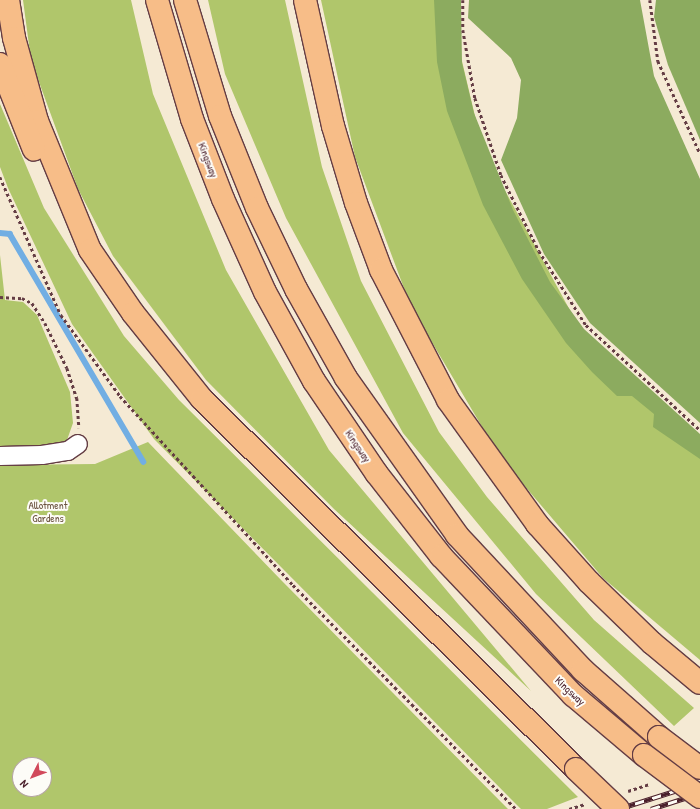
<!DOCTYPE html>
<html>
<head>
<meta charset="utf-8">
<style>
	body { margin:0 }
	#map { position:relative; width:700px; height:809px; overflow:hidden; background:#f5ead4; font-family:"Patrick Hand",sans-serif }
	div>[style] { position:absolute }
	.green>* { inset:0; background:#b0c66b }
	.forest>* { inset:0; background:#8cab5f }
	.stream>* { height:5.5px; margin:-2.75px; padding:0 2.75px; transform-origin:2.75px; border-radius:2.75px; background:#71aee3 }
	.path>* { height:2.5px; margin-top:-1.25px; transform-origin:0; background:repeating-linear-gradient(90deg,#643d44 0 3px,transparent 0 6px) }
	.roads { filter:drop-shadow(1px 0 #643d44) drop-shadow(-1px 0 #643d44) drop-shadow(0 1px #643d44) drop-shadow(0 -1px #643d44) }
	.street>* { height:18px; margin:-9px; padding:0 9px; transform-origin:9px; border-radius:9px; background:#fff }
	.highway>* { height:22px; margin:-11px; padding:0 11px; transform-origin:11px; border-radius:11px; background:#f7bd88 }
	.rail>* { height:4.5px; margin-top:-2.25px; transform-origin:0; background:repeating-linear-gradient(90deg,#fdfcf7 0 9px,#4a1f2b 0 18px); box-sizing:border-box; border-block:1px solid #4a1f2b }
	.bridges { filter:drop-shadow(1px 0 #643d44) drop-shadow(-1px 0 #643d44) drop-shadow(0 1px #643d44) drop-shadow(0 -1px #643d44) }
	.highway-bridge>* { height:22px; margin:-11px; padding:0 11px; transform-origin:11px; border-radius:11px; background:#f7bd88 }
	span { translate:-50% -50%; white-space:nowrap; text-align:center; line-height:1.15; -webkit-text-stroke:4px #fdfcf7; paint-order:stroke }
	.street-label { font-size:11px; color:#4a1f2b }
	.park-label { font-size:11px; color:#69513e }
	.north { position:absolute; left:12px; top:757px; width:40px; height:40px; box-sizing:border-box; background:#fdfcf7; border:1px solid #b5a4a5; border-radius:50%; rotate:228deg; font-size:11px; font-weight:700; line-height:16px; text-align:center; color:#4a1f2b }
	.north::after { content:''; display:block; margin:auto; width:14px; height:18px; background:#d1495b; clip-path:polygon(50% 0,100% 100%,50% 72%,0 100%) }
</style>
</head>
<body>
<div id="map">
	<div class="green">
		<div style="clip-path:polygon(23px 0,131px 0,153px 94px,226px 270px,329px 450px,531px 691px,334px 509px,206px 380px,113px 256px,78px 189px,31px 60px)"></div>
		<div style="clip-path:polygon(208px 0,285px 0,322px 167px,361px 281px,439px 432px,487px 497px,594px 620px,694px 708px,674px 726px,536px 594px,403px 433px,286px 218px,225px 74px)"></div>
		<div style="clip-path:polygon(321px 0,455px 0,453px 23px,483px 150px,585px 338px,700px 440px,700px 660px,603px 578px,500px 457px,411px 307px,355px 157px)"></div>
		<div style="clip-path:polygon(0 104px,44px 208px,124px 336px,179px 400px,578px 797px,547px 809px,521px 809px,154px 439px,72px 324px,8px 188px,0 167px)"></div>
		<div style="clip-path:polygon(0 255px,5px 300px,23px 302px,37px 315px,70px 392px,73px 423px,67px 440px,57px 447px,0 448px)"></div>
		<div style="clip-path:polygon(evenodd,148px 442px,282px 581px,508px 809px,0 809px,0 465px,95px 464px,148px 442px,20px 765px,44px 765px,44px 789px,20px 789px,20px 765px)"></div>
	</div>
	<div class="forest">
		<div style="clip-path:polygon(434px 0,461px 0,462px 63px,474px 113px,513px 210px,550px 282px,584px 329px,700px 434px,700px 459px,653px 427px,654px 414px,632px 396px,617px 396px,592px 372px,566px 343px,522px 279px,483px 205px,447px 111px,437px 62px)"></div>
		<div style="clip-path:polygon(469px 0,640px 0,654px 76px,700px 179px,700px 423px,590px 323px,544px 254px,501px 160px,517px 118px,521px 80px,511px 58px,468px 18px)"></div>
		<div style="clip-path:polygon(656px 0,700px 0,700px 140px,668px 65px,654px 17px)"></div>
	</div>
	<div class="stream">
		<div style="left:0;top:233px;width:10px;rotate:6deg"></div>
		<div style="left:10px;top:234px;width:264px;rotate:59.6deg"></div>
	</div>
	<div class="path">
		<div style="left:463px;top:0;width:30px;rotate:90deg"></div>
		<div style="left:463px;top:30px;width:69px;rotate:80deg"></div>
		<div style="left:475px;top:98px;width:81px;rotate:71.3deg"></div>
		<div style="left:501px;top:175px;width:85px;rotate:63.4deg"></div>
		<div style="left:539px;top:251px;width:88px;rotate:57.6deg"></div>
		<div style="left:586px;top:325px;width:155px;rotate:42.6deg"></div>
		<div style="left:650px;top:0;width:62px;rotate:82.5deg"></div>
		<div style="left:658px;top:61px;width:101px;rotate:65.5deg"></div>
		<div style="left:0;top:177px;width:151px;rotate:66.2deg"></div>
		<div style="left:61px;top:315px;width:100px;rotate:53.9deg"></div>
		<div style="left:120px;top:396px;width:256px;rotate:47.5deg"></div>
		<div style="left:293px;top:585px;width:316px;rotate:45.1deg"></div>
		<div style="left:0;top:297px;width:22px;rotate:3deg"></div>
		<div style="left:22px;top:298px;width:11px;rotate:27deg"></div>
		<div style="left:32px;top:303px;width:24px;rotate:57deg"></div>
		<div style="left:45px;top:323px;width:50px;rotate:63.9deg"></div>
		<div style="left:67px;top:368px;width:32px;rotate:72deg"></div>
		<div style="left:77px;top:398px;width:30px;rotate:86deg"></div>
		<div style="left:628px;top:791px;width:23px;rotate:-18deg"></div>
		<div style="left:569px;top:809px;width:17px;rotate:-17deg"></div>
	</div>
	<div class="roads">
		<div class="street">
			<div style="left:0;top:456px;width:42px;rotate:-1.4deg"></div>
			<div style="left:42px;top:455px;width:26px;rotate:-9deg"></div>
			<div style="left:68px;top:451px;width:12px;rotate:-35deg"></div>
		</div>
		<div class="highway">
			<div style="left:8px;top:0;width:38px;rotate:81deg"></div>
			<div style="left:14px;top:38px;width:86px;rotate:74.5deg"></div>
			<div style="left:37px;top:121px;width:139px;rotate:67.7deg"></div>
			<div style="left:90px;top:250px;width:76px;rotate:55.7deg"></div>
			<div style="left:133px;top:313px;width:110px;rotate:51.3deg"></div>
			<div style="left:202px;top:399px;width:526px;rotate:44.69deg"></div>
			<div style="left:157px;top:0;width:124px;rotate:73.6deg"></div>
			<div style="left:192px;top:119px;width:86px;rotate:68.8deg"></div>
			<div style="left:223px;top:199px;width:102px;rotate:65.7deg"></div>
			<div style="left:265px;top:292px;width:102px;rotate:61.2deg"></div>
			<div style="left:314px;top:381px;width:112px;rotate:55.9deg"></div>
			<div style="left:377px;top:474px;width:104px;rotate:52deg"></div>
			<div style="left:441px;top:556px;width:192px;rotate:46.5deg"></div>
			<div style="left:573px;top:695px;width:93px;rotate:40.2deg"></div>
			<div style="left:185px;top:0;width:121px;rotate:73.2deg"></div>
			<div style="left:220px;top:116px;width:99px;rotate:68.1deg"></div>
			<div style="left:257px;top:208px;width:90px;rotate:64.3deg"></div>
			<div style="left:296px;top:289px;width:102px;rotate:60.7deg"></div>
			<div style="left:346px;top:378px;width:192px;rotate:54.7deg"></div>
			<div style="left:457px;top:535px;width:185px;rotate:47deg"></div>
			<div style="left:583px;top:670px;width:101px;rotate:41.4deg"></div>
			<div style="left:305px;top:0;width:129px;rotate:77.5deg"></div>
			<div style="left:333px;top:126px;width:80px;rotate:73.4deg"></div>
			<div style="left:356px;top:203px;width:72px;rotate:69.5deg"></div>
			<div style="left:381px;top:270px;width:146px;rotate:62.7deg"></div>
			<div style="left:448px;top:400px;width:153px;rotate:54.3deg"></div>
			<div style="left:537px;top:524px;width:78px;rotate:48.1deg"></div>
			<div style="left:589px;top:582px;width:88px;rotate:44.1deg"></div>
			<div style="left:652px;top:643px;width:62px;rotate:39.8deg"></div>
			<div style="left:0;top:64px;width:92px;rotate:68.4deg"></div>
		</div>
	</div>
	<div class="rail">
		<div style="left:618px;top:809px;width:86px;rotate:-17.6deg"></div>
		<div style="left:651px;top:809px;width:52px;rotate:-18.1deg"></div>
	</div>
	<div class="bridges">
		<div class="highway-bridge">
			<div style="left:659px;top:737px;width:51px;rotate:37.1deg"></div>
			<div style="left:644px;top:755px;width:70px;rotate:36.9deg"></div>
			<div style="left:576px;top:769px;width:58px;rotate:43.6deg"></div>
		</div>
	</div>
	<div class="street-label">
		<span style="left:208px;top:160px;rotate:69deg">Kingsway</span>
		<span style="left:358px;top:446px;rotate:56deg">Kingsway</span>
		<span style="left:570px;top:691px;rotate:43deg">Kingsway</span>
	</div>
	<div class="park-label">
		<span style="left:48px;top:512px">Allotment<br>Gardens</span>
	</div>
	<div class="north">N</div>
</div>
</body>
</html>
